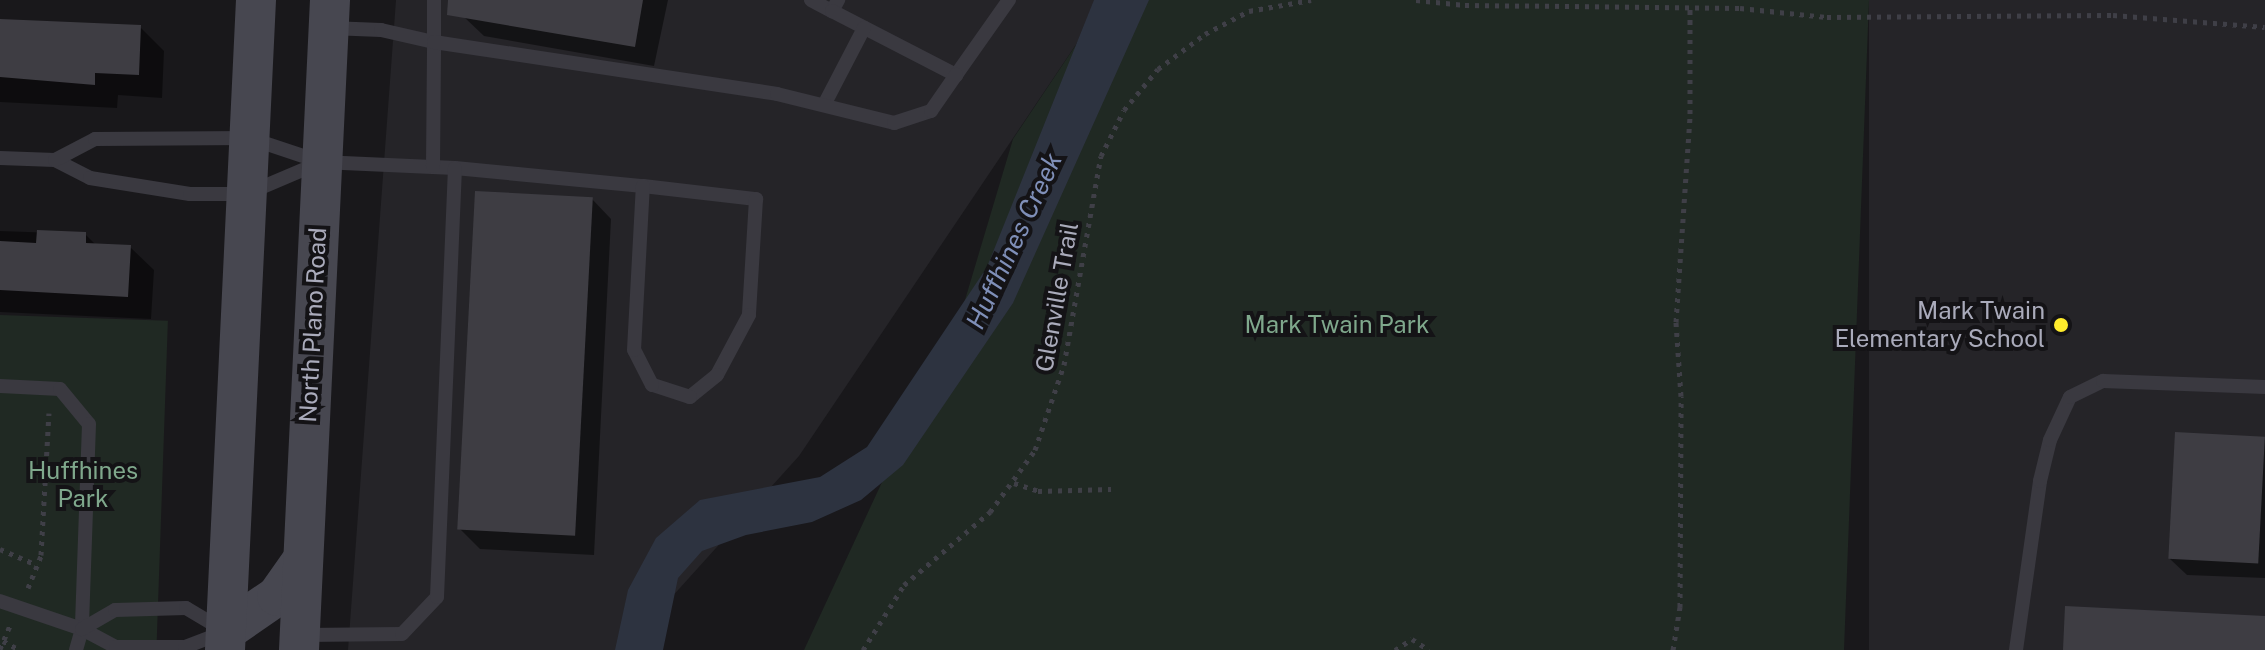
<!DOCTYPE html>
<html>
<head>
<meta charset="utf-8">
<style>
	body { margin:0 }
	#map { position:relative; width:2265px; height:650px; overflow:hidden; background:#19181b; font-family:"Public Sans",sans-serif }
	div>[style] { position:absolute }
	.built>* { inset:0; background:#252428; transform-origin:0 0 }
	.green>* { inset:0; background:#202923; transform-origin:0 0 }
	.water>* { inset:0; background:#2d3340 }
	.shadow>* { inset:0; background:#0007 }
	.building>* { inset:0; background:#3e3d43; transform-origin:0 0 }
	.path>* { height:5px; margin-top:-2.5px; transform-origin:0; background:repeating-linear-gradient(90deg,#3f3f47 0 4px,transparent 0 10px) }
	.service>* { height:14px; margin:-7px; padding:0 7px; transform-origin:7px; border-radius:7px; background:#3a3940 }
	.secondary>* { height:40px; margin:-20px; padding:0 20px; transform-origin:20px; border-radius:20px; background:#474750 }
	.dots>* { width:22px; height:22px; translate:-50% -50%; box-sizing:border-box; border:4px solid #141316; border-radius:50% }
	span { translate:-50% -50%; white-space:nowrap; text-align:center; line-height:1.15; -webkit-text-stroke:8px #141316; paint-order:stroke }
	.street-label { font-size:24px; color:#aaabbb }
	.poi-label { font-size:24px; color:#aaabbb }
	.right { translate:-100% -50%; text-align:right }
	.park-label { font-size:24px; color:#7fa88c }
	.water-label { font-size:26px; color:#7f8fb8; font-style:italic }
</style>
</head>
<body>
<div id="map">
	<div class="built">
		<div style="clip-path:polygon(396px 0,1106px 0,799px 456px,624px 650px,348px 650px)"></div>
		<div style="left:1869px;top:0;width:396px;height:650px"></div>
	</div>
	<div class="green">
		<div style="clip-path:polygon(1106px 0,1869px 0,1844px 650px,804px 650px,962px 310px,1013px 139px)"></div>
		<div style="left:0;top:315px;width:168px;height:335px;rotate:2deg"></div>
	</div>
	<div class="water">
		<div style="clip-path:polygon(1094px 0,1149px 0,1013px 303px,903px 465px,861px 500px,812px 522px,746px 535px,702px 551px,678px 578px,663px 650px,615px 650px,628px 590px,656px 538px,700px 500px,820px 477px,867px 447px,987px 267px)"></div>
	</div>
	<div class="shadow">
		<div style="clip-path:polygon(467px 0,668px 0,654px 66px,484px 36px,464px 17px)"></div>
		<div style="clip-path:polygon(0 21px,140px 27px,164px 51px,162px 98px,118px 95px,117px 108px,0 102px)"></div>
		<div style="clip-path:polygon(592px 199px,611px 219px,594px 555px,480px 549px,460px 529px)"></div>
		<div style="clip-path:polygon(0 231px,85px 234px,96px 245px,130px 247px,154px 270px,151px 319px,0 312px)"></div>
		<div style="clip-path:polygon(2265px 439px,2265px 578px,2187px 575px,2170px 559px)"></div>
	</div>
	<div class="building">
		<div style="clip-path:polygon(448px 0,643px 0,635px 47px,447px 15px)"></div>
		<div style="clip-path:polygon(0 19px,141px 25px,139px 75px,95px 73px,95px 85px,0 77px)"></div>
		<div style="left:475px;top:191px;width:118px;height:339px;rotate:3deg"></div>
		<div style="clip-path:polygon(37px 230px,86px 232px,86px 243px,131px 245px,128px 297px,0 290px,0 241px,36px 243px)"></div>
		<div style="left:2175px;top:432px;width:90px;height:127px;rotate:3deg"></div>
		<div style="clip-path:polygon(2065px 606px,2265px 616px,2265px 650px,2063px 650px)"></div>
	</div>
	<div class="path">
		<div style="left:1416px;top:0;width:49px;rotate:5.8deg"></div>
		<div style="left:1465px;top:5px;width:275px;rotate:0.6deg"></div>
		<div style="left:1740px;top:8px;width:87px;rotate:5.9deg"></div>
		<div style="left:1827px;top:17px;width:286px;rotate:-0.4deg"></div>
		<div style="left:2113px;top:15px;width:152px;rotate:4.5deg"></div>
		<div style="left:1014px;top:483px;width:25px;rotate:18deg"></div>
		<div style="left:1038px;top:491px;width:73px;rotate:-1.6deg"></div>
		<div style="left:0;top:549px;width:40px;rotate:23.4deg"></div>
		<div style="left:28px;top:588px;width:35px;rotate:-68deg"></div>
		<div style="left:41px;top:555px;width:142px;rotate:-86.8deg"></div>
		<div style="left:3px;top:641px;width:19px;rotate:28deg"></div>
		<div style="left:0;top:649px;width:25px;rotate:-67deg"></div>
		<div style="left:863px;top:650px;width:77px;rotate:-57.8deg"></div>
		<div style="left:904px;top:585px;width:113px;rotate:-40.3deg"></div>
		<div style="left:990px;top:512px;width:77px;rotate:-54deg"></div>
		<div style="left:1035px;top:450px;width:90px;rotate:-71.2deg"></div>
		<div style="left:1064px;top:365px;width:212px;rotate:-80deg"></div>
		<div style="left:1101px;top:156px;width:51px;rotate:-63.4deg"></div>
		<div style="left:1124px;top:110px;width:53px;rotate:-50.3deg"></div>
		<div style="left:1158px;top:69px;width:59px;rotate:-36.7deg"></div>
		<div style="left:1205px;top:34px;width:50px;rotate:-27.6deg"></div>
		<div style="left:1249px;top:11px;width:63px;rotate:-10.1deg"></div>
		<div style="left:1395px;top:650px;width:20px;rotate:-33deg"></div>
		<div style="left:1412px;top:639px;width:20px;rotate:33deg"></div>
		<div style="left:1673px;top:650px;width:44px;rotate:-80.8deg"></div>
		<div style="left:1680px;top:607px;width:211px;rotate:-89.7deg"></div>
		<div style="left:1681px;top:396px;width:74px;rotate:-93.9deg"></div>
		<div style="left:1676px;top:322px;width:208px;rotate:-86.1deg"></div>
		<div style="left:1690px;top:114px;width:107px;rotate:-90deg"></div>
	</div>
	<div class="service">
		<div style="left:811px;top:0;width:24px;rotate:28deg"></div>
		<div style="left:832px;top:11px;width:13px;rotate:-61deg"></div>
		<div style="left:832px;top:11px;width:140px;rotate:27.3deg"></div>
		<div style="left:956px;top:75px;width:92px;rotate:-54.8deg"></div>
		<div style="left:330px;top:28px;width:51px;rotate:2.2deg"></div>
		<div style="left:381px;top:30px;width:54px;rotate:12.8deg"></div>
		<div style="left:434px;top:42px;width:42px;rotate:-90deg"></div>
		<div style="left:824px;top:105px;width:87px;rotate:-62.5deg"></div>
		<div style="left:0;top:158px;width:55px;rotate:2.1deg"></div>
		<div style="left:55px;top:160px;width:39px;rotate:27deg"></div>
		<div style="left:90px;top:178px;width:101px;rotate:9.1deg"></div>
		<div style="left:190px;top:194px;width:56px"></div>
		<div style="left:246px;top:194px;width:79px;rotate:-23deg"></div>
		<div style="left:55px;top:160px;width:45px;rotate:-27.7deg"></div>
		<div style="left:95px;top:139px;width:154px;rotate:-0.4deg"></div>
		<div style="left:249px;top:138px;width:76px;rotate:18.4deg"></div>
		<div style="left:321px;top:162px;width:134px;rotate:2.6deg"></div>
		<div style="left:455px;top:168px;width:189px;rotate:5.5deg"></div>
		<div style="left:643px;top:186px;width:114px;rotate:6.6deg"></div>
		<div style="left:756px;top:199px;width:116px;rotate:93.5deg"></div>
		<div style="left:749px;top:315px;width:68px;rotate:118.1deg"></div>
		<div style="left:717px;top:375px;width:35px;rotate:141deg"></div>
		<div style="left:690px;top:397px;width:40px;rotate:-162deg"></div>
		<div style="left:652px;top:385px;width:39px;rotate:-117deg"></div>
		<div style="left:634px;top:350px;width:164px;rotate:-86.9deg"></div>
		<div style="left:433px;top:166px;width:124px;rotate:-89.5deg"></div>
		<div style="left:434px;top:42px;width:347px;rotate:8.6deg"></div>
		<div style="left:777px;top:94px;width:121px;rotate:13.9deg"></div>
		<div style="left:894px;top:123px;width:39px;rotate:-18deg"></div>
		<div style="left:931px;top:111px;width:44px;rotate:-55.2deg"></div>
		<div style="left:0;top:386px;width:60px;rotate:2.9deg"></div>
		<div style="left:60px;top:389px;width:45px;rotate:50.4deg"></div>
		<div style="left:89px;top:424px;width:205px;rotate:92deg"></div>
		<div style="left:82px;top:629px;width:22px;rotate:106deg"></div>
		<div style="left:0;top:601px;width:87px;rotate:18.9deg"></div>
		<div style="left:82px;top:629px;width:38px;rotate:28deg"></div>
		<div style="left:116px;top:647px;width:69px"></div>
		<div style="left:185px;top:647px;width:42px;rotate:-21deg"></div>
		<div style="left:82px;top:629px;width:38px;rotate:-30deg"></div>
		<div style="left:115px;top:610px;width:71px;rotate:-1.6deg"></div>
		<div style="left:186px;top:608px;width:43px;rotate:30.7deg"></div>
		<div style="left:304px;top:635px;width:98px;rotate:-0.6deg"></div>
		<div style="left:402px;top:634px;width:51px;rotate:-46.6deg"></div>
		<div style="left:437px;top:597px;width:429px;rotate:-87.6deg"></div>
		<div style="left:2016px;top:650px;width:171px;rotate:-81.9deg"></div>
		<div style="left:2040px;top:481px;width:42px;rotate:-76.3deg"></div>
		<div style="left:2050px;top:440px;width:47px;rotate:-65.1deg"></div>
		<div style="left:2070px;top:397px;width:37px;rotate:-26deg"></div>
		<div style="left:2103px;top:381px;width:162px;rotate:2.1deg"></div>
	</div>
	<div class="secondary">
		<div style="left:226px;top:631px;width:62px;rotate:-34.5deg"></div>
		<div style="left:277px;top:596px;width:45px;rotate:-54.9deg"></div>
		<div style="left:225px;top:650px;width:651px;rotate:-87.27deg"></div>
		<div style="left:299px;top:650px;width:651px;rotate:-87.27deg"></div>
	</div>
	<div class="dots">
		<div style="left:2061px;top:325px;background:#ffec2c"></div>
	</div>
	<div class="street-label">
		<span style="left:1057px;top:297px;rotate:-80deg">Glenville Trail</span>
		<span style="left:313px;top:325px;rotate:-87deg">North Plano Road</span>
	</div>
	<div class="poi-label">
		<span class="right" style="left:2045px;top:325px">Mark Twain<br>Elementary School</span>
	</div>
	<div class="park-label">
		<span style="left:1337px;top:325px">Mark Twain Park</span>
		<span style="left:83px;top:485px">Huffhines<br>Park</span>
	</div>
	<div class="water-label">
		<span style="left:1014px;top:241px;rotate:-65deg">Huffhines Creek</span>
	</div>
</div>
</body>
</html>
